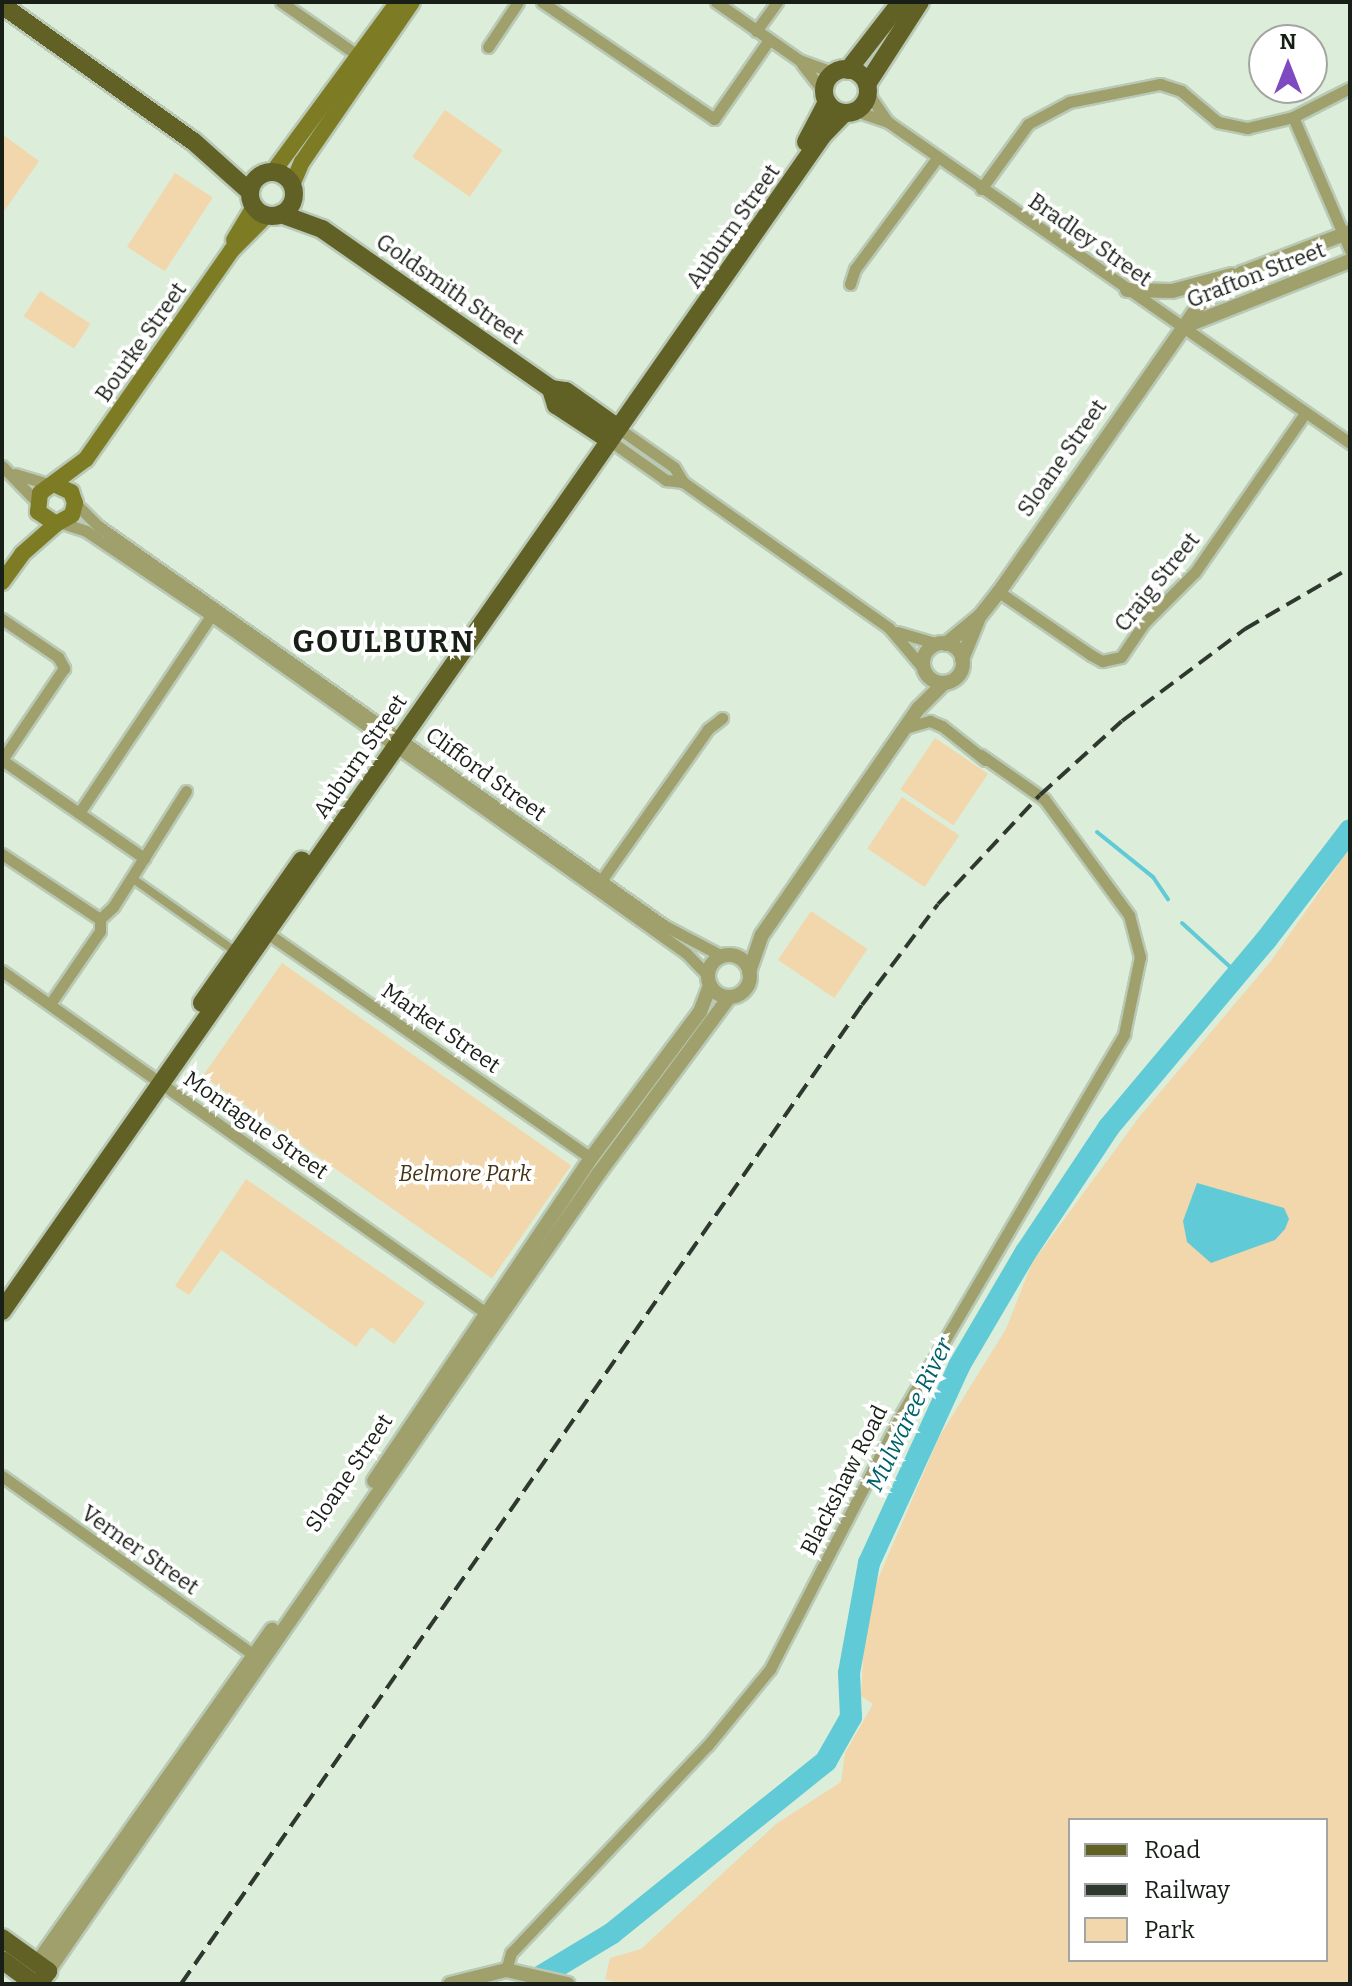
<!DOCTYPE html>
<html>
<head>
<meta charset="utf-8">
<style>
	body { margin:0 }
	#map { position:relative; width:1352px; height:1986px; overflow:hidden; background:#dceed9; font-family:Bitter,serif }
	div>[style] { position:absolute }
	.green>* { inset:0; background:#f2d6ac; transform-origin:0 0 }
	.water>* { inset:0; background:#60cad6 }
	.stream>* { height:4px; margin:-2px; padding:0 2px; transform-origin:2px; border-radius:2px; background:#60cad6 }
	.river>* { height:22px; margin:-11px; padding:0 11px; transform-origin:11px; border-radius:11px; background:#60cad6 }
	.roads { filter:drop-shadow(2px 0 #b9c9b6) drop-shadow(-2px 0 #b9c9b6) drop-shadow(0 2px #b9c9b6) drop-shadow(0 -2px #b9c9b6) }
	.pedestrian>* { height:8px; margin:-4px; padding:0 4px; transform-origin:4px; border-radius:4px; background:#9fa06c }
	.minor>* { height:11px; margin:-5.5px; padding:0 5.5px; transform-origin:5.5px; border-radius:5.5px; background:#9fa06c }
	.tertiary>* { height:14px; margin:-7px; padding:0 7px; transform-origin:7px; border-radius:7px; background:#9fa06c }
	.tertiary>.ring { margin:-7px; padding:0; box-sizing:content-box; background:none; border:14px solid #9fa06c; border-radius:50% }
	.secondary>* { height:16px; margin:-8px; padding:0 8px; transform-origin:8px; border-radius:8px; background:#7d7c24 }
	.primary>* { height:18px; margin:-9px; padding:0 9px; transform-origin:9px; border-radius:9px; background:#616126 }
	.primary>.ring { margin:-9px; padding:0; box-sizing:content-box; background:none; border:18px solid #616126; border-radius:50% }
	.rail>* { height:4px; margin-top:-2px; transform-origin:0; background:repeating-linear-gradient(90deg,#2f382e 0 16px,transparent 0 24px) }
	span { translate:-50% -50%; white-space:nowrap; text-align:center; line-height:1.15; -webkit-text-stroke:7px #fff; paint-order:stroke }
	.street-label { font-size:22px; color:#181f17 }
	.park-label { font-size:22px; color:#473417; font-style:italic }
	.water-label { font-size:24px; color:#006169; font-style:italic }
	.district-label { font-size:30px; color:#181f17; font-weight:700; letter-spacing:2px }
	.frame { position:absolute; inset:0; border:4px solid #181f17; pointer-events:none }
	.legend { position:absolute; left:1068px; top:1818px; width:260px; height:144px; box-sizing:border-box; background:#fff; border:2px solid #a3a5a2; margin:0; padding:10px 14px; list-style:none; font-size:24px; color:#181f17 }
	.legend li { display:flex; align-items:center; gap:16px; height:40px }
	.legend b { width:40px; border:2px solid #a3a5a2 }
	.north { position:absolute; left:1248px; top:24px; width:80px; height:80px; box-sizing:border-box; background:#fff; border:2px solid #a3a5a2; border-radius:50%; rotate:0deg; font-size:22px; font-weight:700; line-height:32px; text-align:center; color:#181f17 }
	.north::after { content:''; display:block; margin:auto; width:28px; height:36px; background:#7f49c0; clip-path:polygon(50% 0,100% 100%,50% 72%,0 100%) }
</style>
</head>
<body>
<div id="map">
	<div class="green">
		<div style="left:445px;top:110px;width:70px;height:57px;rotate:35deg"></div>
		<div style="clip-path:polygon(2px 134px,39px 161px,2px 214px)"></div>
		<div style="left:175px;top:173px;width:45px;height:88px;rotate:33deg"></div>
		<div style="left:40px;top:291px;width:60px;height:30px;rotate:33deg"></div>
		<div style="left:935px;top:738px;width:64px;height:62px;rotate:34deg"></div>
		<div style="left:902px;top:797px;width:69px;height:62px;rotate:34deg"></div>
		<div style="clip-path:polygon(evenodd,1350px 848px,1350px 1984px,620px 1984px,605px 1979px,610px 1958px,641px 1949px,776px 1824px,841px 1782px,845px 1753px,873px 1704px,861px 1696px,866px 1607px,939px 1437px,1006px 1329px,1032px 1263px,1140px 1116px,1271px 961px,1350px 848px,1070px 1820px,1326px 1820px,1326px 1960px,1070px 1960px,1070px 1820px)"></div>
		<div style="left:811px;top:911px;width:68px;height:59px;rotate:34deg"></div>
		<div style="left:282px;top:963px;width:353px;height:138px;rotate:35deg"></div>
		<div style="clip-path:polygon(246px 1179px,425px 1303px,394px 1344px,371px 1327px,356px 1347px,221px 1250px,189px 1295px,175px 1286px)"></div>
	</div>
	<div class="water">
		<div style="clip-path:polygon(1197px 1183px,1284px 1208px,1289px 1219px,1285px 1229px,1275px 1240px,1211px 1263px,1187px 1242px,1183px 1221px)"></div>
	</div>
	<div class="stream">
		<div style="left:1097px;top:832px;width:72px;rotate:38.8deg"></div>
		<div style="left:1153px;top:877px;width:27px;rotate:56deg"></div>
		<div style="left:1182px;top:923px;width:76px;rotate:42.3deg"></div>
	</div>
	<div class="river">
		<div style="left:528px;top:1984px;width:97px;rotate:-31.1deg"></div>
		<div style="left:611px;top:1934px;width:276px;rotate:-38.8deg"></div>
		<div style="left:826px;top:1761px;width:51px;rotate:-60.4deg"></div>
		<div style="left:851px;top:1717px;width:44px;rotate:-92.6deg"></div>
		<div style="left:849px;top:1673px;width:112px;rotate:-79.7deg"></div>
		<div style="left:869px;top:1563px;width:217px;rotate:-65.4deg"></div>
		<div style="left:959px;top:1366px;width:132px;rotate:-59.6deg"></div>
		<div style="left:1026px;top:1252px;width:150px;rotate:-56.4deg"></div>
		<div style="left:1109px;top:1127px;width:244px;rotate:-50deg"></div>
		<div style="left:1266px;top:940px;width:138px;rotate:-52.6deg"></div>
	</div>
	<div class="roads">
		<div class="pedestrian">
			<div style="left:132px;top:878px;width:128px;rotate:35.4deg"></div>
		</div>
		<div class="minor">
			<div style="left:281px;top:2px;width:96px;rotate:34.8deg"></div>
			<div style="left:542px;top:2px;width:208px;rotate:34.2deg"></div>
			<div style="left:714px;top:119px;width:96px;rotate:-55.2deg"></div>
			<div style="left:716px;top:2px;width:101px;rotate:34.9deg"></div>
			<div style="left:799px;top:60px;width:38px;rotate:20deg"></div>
			<div style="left:756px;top:31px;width:36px;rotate:-54deg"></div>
			<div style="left:488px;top:47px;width:54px;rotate:-56.3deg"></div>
			<div style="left:802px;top:64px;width:36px;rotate:52deg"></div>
			<div style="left:868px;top:93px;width:34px;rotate:56deg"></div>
			<div style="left:856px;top:111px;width:34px;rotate:19deg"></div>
			<div style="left:888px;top:122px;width:563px;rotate:34.79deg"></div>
			<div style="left:1293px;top:117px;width:145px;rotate:66.8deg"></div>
			<div style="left:981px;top:189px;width:80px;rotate:-54.1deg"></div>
			<div style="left:1028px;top:124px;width:47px;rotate:-28.2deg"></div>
			<div style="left:1069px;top:102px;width:93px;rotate:-11.2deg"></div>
			<div style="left:1160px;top:84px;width:22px;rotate:18deg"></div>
			<div style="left:1181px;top:91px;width:48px;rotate:40deg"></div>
			<div style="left:1218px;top:122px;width:30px;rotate:12deg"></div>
			<div style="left:1247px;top:128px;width:47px;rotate:-13.4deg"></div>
			<div style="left:1293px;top:117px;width:64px;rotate:-27deg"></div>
			<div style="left:850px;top:284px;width:16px;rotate:-72deg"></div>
			<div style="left:855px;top:269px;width:138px;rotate:-53.5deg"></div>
			<div style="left:618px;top:428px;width:68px;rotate:34.9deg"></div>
			<div style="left:674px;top:467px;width:17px;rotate:59deg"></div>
			<div style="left:683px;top:482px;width:252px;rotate:35.3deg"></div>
			<div style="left:889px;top:628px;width:52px;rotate:49.6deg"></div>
			<div style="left:609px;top:440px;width:70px;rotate:35.1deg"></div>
			<div style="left:666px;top:480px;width:17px;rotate:7deg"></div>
			<div style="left:2px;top:466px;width:50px;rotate:45.8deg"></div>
			<div style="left:15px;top:474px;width:38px;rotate:17deg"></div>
			<div style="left:75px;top:503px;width:31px;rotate:45deg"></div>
			<div style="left:97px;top:525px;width:695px;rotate:35.22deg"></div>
			<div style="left:665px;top:926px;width:64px;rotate:27.8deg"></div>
			<div style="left:62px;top:523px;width:25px;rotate:18deg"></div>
			<div style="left:86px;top:531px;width:156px;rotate:34deg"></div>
			<div style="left:215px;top:618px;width:578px;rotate:35.42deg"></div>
			<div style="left:686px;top:953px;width:32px;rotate:46deg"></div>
			<div style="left:999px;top:592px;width:112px;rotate:34.4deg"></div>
			<div style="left:1091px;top:655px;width:13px;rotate:29deg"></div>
			<div style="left:1102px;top:661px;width:19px;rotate:-12deg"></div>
			<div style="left:1121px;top:657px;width:41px;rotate:-55.9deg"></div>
			<div style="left:1144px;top:623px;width:72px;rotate:-45deg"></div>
			<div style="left:1195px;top:572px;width:193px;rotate:-55.3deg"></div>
			<div style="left:2px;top:619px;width:68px;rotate:34.2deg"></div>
			<div style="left:58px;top:657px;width:13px;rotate:61deg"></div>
			<div style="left:64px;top:668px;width:111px;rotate:124deg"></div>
			<div style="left:897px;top:632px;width:43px;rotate:16.3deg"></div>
			<div style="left:905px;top:728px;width:26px;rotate:-16deg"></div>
			<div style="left:930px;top:721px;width:13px;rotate:23deg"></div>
			<div style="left:942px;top:726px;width:55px;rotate:38.3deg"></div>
			<div style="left:2px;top:760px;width:173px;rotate:34.6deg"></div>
			<div style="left:79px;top:813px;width:237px;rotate:-56.2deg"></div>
			<div style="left:2px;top:854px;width:118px;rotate:33.6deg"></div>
			<div style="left:598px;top:885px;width:191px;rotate:-54.8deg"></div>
			<div style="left:708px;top:729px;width:18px;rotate:-38deg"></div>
			<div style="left:100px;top:919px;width:18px;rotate:-43deg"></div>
			<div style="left:113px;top:907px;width:137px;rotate:-57.8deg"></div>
			<div style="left:267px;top:933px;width:394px;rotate:34.8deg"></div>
			<div style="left:2px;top:971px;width:593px;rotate:35.25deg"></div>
			<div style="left:50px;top:1004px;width:88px;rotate:-55.6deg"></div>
			<div style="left:100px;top:931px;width:12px;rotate:-90deg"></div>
			<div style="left:2px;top:1476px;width:309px;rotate:35.4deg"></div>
			<div style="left:506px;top:1970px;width:18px;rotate:-74deg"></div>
			<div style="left:511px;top:1953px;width:286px;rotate:-46.6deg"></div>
			<div style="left:708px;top:1745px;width:98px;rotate:-50.8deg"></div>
			<div style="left:770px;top:1669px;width:288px;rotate:-62.7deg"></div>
			<div style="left:902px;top:1413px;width:439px;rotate:-59.6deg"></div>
			<div style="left:1124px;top:1034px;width:79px;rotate:-78.3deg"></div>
			<div style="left:1140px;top:957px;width:43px;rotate:-104.7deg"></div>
			<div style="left:1129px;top:915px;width:144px;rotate:-126.2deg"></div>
			<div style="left:1044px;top:799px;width:77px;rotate:-145.1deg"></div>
		</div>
		<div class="tertiary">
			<div style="left:1127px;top:290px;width:45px;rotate:1.3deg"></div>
			<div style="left:1172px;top:291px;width:62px;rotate:-14.9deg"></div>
			<div style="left:1183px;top:327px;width:180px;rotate:-21.6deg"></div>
			<div class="ring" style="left:923px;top:643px;width:26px;height:26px"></div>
			<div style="left:946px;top:644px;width:44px;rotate:-39.5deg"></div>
			<div style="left:980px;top:616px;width:31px;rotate:-52deg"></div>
			<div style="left:999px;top:592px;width:350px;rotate:-55.1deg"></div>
			<div style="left:1199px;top:305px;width:54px;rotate:-36.7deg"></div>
			<div style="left:1242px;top:273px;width:116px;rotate:-20.8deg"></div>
			<div style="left:962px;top:659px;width:42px;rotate:-67.7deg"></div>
			<div class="ring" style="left:708px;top:955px;width:28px;height:28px"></div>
			<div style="left:749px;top:972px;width:39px;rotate:-71deg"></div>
			<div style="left:762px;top:935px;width:275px;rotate:-55.4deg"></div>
			<div style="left:918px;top:709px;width:37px;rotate:-45deg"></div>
			<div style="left:374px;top:1481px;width:389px;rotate:-56.1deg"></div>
			<div style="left:591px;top:1158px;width:182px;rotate:-53.3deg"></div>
			<div style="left:700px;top:1012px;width:28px;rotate:-69deg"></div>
			<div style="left:37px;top:1963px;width:408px;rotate:-54.8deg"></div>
			<div style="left:48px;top:1971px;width:970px;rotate:-55.38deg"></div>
			<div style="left:599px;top:1173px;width:219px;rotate:-53.5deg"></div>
			<div style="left:450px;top:1984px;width:58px;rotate:-14deg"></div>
			<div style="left:506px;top:1970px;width:63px;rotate:12.9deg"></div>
		</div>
		<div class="secondary">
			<div style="left:273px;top:172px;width:210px;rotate:-53.7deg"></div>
			<div style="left:292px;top:185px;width:25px;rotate:-67deg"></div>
			<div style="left:302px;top:162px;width:194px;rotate:-55.5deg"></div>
			<div style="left:234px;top:240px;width:39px;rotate:-59deg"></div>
			<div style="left:56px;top:485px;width:17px;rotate:25deg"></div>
			<div style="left:71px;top:492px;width:12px;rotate:70deg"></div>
			<div style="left:75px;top:503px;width:12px;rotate:104deg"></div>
			<div style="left:72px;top:515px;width:18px;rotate:151deg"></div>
			<div style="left:56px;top:524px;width:22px;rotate:-146deg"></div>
			<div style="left:38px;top:512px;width:19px;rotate:-84deg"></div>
			<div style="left:40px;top:493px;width:57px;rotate:-36.5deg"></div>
			<div style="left:86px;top:459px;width:255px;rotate:-55.1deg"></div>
			<div style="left:232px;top:250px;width:49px;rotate:-45deg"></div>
			<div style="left:2px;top:582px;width:34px;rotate:-54deg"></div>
			<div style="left:22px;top:554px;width:45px;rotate:-41.4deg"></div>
		</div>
		<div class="primary">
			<div style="left:2px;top:5px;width:234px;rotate:35.5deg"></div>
			<div style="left:193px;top:141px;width:76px;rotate:41.8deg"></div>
			<div class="ring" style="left:824px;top:69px;width:26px;height:26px"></div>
			<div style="left:848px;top:70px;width:86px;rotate:-52.1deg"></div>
			<div style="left:867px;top:84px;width:98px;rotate:-57.1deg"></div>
			<div style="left:806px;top:142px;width:45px;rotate:-62.3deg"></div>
			<div class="ring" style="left:250px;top:172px;width:26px;height:26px"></div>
			<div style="left:281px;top:214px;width:44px;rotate:20.1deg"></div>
			<div style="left:322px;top:229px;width:279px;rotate:34.9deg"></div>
			<div style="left:551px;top:389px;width:15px;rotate:8deg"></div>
			<div style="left:566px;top:391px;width:64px;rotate:35.4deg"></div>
			<div style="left:551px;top:389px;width:17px;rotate:73deg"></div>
			<div style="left:556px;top:405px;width:64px;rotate:33.4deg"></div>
			<div style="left:202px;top:1003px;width:174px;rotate:-55deg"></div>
			<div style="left:2px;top:1311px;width:1434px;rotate:-55.08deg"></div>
			<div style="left:823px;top:135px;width:30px;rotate:-46deg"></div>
			<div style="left:2px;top:1938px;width:57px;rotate:35.7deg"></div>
			<div style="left:48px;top:1971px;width:16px;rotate:125deg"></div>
			<div style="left:2px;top:1960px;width:41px;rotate:36deg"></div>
		</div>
	</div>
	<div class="rail">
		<div style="left:181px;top:1984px;width:1193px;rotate:-55.18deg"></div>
		<div style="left:862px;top:1005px;width:126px;rotate:-53deg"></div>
		<div style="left:938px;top:904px;width:149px;rotate:-46.9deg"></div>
		<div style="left:1040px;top:795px;width:110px;rotate:-42.1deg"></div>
		<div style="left:1122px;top:721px;width:154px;rotate:-36.8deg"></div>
		<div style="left:1245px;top:629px;width:121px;rotate:-30.2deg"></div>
	</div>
	<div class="street-label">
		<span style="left:733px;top:226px;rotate:-55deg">Auburn Street</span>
		<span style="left:1090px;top:240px;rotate:35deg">Bradley Street</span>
		<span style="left:1256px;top:275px;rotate:-21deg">Grafton Street</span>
		<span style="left:450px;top:289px;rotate:35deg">Goldsmith Street</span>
		<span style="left:141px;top:342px;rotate:-55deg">Bourke Street</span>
		<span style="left:1062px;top:458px;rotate:-55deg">Sloane Street</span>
		<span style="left:1157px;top:582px;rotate:-51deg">Craig Street</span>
		<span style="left:360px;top:756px;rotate:-55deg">Auburn Street</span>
		<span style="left:486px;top:774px;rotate:36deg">Clifford Street</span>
		<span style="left:441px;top:1028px;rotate:35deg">Market Street</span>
		<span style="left:256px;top:1125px;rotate:35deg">Montague Street</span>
		<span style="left:349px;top:1473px;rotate:-56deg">Sloane Street</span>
		<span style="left:844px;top:1480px;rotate:-63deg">Blackshaw Road</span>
		<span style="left:140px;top:1550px;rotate:35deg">Verner Street</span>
	</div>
	<div class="park-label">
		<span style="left:465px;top:1174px">Belmore Park</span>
	</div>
	<div class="water-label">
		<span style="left:910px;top:1415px;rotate:-64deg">Mulwaree River</span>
	</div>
	<div class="district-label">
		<span style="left:384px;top:642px">GOULBURN</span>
	</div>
	<div class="frame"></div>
	<ul class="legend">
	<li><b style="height:10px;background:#616126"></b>Road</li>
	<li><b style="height:10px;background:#2f382e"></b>Railway</li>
	<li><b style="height:22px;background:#f2d6ac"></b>Park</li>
	</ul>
	<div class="north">N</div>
</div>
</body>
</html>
